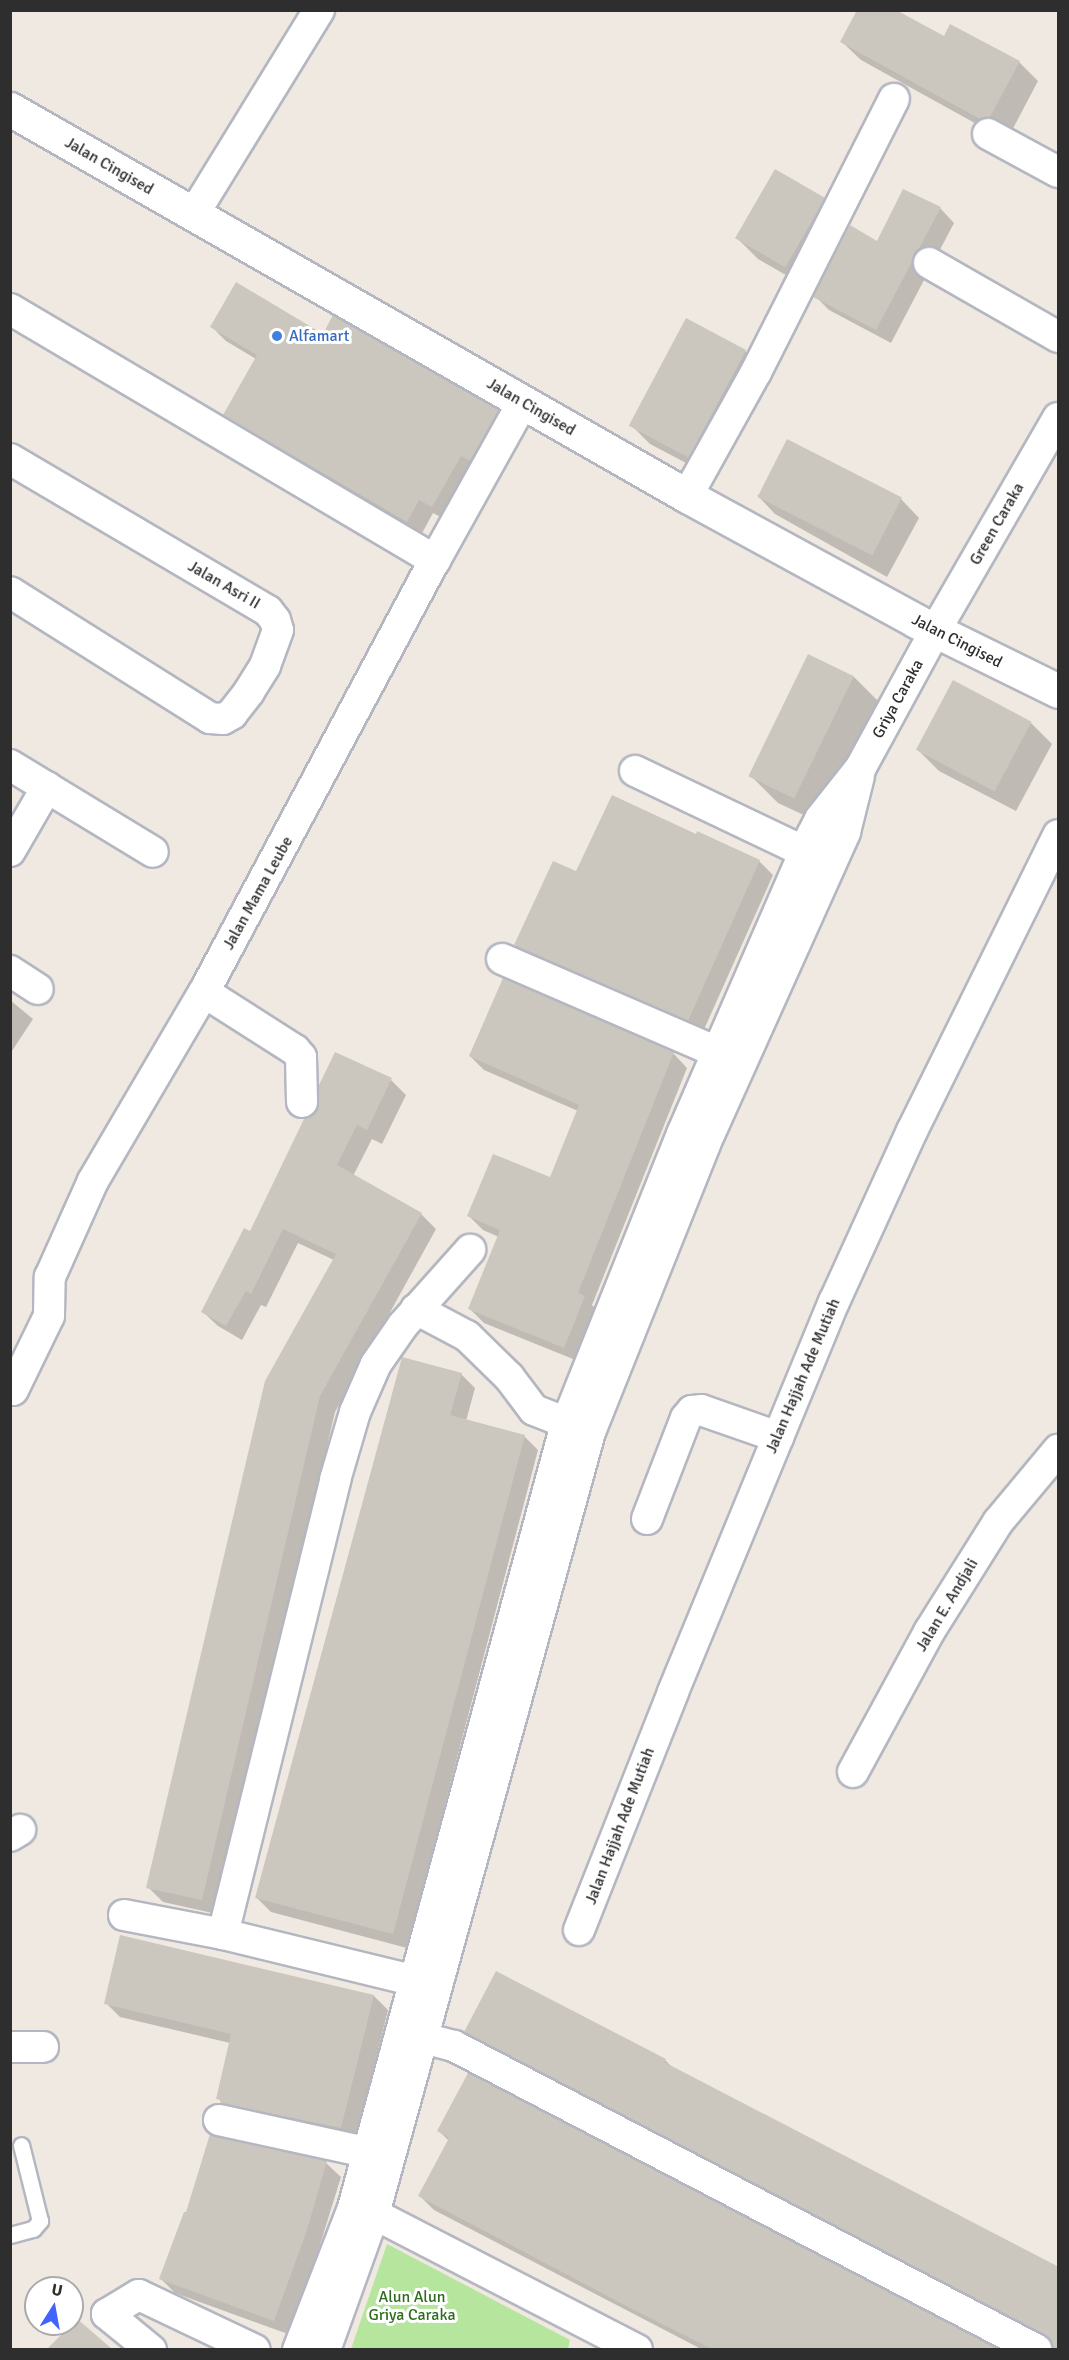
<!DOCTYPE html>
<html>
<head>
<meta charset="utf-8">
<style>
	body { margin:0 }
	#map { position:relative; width:1069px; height:2360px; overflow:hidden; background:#efe9e1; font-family:Signika,sans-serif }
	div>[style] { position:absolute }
	.green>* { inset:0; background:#b6e59e }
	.shadow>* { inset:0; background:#0003 }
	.building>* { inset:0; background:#cbc7bf; transform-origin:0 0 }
	.roads { filter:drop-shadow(2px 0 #b4b7c1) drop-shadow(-2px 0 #b4b7c1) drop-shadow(0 2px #b4b7c1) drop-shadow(0 -2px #b4b7c1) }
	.lane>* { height:15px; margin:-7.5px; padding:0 7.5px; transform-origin:7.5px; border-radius:7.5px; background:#fff }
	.street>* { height:30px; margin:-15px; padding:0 15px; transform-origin:15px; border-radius:15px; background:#fff }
	.secondary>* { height:33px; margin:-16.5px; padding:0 16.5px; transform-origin:16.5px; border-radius:16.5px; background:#fff }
	.dots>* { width:16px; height:16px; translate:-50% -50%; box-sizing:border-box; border:3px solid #fff; border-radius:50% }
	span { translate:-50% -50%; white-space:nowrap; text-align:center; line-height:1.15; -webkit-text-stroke:6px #fff; paint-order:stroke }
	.street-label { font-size:16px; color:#2e2e2e }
	.shop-label { font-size:16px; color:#366cbe }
	.left { translate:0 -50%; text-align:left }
	.park-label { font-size:16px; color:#2c6e1b }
	.frame { position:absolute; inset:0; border:12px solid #2e2e2e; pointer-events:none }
	.north { position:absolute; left:24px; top:2276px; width:60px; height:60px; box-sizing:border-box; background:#fff; border:2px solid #ababab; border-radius:50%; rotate:11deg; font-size:16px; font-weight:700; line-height:24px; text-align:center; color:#2e2e2e }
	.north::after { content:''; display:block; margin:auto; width:21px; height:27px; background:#4264fb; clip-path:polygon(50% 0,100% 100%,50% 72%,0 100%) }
</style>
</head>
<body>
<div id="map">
	<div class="green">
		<div style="clip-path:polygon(387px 2244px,570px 2340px,568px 2349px,351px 2349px)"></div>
	</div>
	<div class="shadow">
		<div style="clip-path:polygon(944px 38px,1019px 62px,1038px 81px,1009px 136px,1000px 137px,861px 60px,842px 42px)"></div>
		<div style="clip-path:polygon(824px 199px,845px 220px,810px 289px,758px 259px,737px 238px)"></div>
		<div style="clip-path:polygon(940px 208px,954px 223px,891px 343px,829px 310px,815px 296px,878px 243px)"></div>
		<div style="clip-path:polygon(211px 326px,324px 336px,498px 411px,512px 425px,446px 520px,433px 513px,421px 535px,239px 429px,225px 414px,256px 359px,226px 341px)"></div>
		<div style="clip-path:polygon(745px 351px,763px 369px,707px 474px,650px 444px,632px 426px)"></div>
		<div style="clip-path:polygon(757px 495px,901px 499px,919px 518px,887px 577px,775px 514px)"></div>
		<div style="clip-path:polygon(809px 656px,854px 677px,881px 704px,823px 824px,778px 803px,751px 776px)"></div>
		<div style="clip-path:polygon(1031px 723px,1052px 744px,1016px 811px,939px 771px,918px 750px)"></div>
		<div style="clip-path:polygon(696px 836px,759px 861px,773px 875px,702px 1034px,530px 959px,515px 945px,577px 873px)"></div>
		<div style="clip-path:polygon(10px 1000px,33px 1019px,10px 1054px)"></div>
		<div style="clip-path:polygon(673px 1053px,687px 1068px,592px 1305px,598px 1311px,578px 1361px,484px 1323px,470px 1309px,499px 1237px,483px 1230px,469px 1216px,551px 1179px,578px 1111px,484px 1070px,470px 1056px)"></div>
		<div style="clip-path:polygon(391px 1080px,406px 1095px,382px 1144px,372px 1139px,353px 1176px,421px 1214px,436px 1229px,335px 1412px,217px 1914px,163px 1902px,148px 1887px,334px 1260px,298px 1243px,266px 1307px,261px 1305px,242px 1340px,218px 1326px,203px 1312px,251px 1233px)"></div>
		<div style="clip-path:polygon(461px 1374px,475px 1388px,466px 1421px,524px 1436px,538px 1450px,407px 1948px,271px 1912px,257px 1898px)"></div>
		<div style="clip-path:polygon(122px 1937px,374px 1996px,388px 2010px,355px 2141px,235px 2117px,218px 2098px,230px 2043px,120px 2017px,106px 2003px)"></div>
		<div style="clip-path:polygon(466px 2031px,665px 2060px,673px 2068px,1058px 2269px,1058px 2350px,480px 2045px)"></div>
		<div style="clip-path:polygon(468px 2075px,995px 2350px,703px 2350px,434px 2210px,420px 2196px,449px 2141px,439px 2131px)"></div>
		<div style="clip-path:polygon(326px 2163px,341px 2177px,319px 2248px,288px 2334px,175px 2293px,161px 2279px)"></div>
		<div style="clip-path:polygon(75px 2319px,110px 2350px,49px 2350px)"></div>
	</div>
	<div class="building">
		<div style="clip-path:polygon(857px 10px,896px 10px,944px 36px,950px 24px,1020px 61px,990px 117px,980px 119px,840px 42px)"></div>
		<div style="left:775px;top:169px;width:58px;height:80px;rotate:30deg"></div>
		<div style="clip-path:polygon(903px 189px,941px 207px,876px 330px,813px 297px,850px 225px,877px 241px)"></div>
		<div style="clip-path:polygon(236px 282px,323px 334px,333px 315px,499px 410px,470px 461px,461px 456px,432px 507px,419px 500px,407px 522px,223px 415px,257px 355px,210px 327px)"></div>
		<div style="left:686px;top:318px;width:68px;height:122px;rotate:28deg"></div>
		<div style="left:787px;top:439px;width:129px;height:65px;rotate:27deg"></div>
		<div style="left:808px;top:654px;width:51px;height:136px;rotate:26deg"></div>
		<div style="left:953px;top:680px;width:89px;height:79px;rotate:28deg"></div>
		<div style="clip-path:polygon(612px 795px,696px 834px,697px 831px,760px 860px,688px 1021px,514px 945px,553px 861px,576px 871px)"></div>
		<div style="clip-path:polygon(503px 978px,674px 1052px,578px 1293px,585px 1296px,564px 1348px,468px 1309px,500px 1230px,467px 1216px,493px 1154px,550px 1177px,579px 1105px,469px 1056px)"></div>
		<div style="clip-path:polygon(335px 1052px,392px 1078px,367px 1130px,357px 1125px,337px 1165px,422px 1213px,320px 1396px,202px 1900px,146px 1888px,265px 1381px,336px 1254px,283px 1229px,251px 1294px,246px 1291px,226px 1326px,201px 1312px,244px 1228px,250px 1231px,304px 1119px,317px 1110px,319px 1085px)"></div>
		<div style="clip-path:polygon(402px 1357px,462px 1373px,450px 1415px,525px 1435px,393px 1934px,255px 1898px)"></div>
		<div style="clip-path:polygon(120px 1935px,374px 1995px,341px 2128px,220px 2103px,221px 2100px,216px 2099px,231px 2034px,104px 2004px)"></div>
		<div style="clip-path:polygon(496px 1971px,666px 2059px,664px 2062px,1059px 2267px,1059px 2349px,1054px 2349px,1051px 2340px,1045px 2335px,464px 2032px)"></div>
		<div style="clip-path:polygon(468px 2073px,999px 2349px,712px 2349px,634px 2310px,418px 2196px,449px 2138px,437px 2131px)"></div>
		<div style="clip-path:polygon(210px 2134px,327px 2161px,306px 2233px,274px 2321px,159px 2279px,184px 2212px,186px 2212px)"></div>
		<div style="clip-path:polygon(75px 2317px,112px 2349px,47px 2349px,72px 2324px)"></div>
	</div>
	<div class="roads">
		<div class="lane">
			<div style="left:10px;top:2235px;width:24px;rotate:-15deg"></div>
			<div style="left:33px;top:2229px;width:11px;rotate:-49deg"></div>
			<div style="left:40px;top:2221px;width:78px;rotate:-104deg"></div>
		</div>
		<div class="street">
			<div style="left:988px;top:134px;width:80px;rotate:28.5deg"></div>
			<div style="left:193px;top:215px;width:241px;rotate:-58.4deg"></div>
			<div style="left:929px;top:263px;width:149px;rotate:29.8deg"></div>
			<div style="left:10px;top:309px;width:494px;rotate:30.6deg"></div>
			<div style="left:10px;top:459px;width:299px;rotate:30.5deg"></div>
			<div style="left:268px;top:611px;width:11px;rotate:52deg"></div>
			<div style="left:275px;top:620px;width:10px;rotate:73deg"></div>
			<div style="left:278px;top:630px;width:38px;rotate:110deg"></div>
			<div style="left:265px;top:666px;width:31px;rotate:122deg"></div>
			<div style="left:249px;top:692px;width:28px;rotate:128deg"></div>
			<div style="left:232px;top:714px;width:10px;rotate:151deg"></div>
			<div style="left:223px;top:719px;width:13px;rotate:-176deg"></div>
			<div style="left:210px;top:718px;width:236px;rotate:-147.8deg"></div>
			<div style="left:687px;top:496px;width:142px;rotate:-60.9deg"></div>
			<div style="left:756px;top:372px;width:306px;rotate:-63.2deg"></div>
			<div style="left:10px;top:765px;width:167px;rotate:31.3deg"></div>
			<div style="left:635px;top:771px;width:207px;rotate:25.5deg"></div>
			<div style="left:10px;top:851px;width:74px;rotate:-60deg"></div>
			<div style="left:502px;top:959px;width:234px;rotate:23.4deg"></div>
			<div style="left:10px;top:971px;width:33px;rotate:33deg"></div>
			<div style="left:204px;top:992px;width:108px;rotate:32.5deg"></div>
			<div style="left:295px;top:1050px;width:9px;rotate:49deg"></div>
			<div style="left:301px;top:1057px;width:45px;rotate:88.7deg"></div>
			<div style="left:416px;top:1309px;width:58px;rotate:27.9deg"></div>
			<div style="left:467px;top:1336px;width:59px;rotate:44.3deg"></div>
			<div style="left:509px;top:1377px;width:41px;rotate:52.9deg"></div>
			<div style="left:534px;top:1410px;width:53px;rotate:21.2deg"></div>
			<div style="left:13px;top:1390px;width:82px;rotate:-64.1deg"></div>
			<div style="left:49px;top:1316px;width:39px;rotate:-89deg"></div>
			<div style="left:50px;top:1277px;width:105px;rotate:-65.9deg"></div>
			<div style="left:93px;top:1181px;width:219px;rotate:-59.6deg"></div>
			<div style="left:204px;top:992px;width:490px;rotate:-61.9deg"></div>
			<div style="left:435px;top:560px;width:181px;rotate:-60.9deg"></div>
			<div style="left:647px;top:1519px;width:108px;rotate:-68.9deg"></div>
			<div style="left:686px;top:1418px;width:9px;rotate:-49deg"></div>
			<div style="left:692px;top:1411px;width:9px;rotate:-6deg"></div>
			<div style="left:701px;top:1410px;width:82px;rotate:19.3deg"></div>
			<div style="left:853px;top:1772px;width:159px;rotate:-61.5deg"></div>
			<div style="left:929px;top:1632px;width:130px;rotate:-57.9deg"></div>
			<div style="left:998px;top:1522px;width:94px;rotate:-50.2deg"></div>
			<div style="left:10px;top:1836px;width:12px;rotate:-31deg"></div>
			<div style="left:124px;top:1915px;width:101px;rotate:10.9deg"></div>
			<div style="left:223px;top:1934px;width:215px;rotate:13.7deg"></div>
			<div style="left:579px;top:1930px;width:256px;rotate:-68.4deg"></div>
			<div style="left:673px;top:1692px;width:422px;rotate:-67.6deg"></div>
			<div style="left:834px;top:1302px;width:188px;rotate:-65.5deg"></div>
			<div style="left:912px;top:1131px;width:330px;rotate:-63.7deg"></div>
			<div style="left:223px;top:1934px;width:468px;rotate:-76.1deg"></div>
			<div style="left:335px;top:1480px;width:71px;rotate:-73.6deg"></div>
			<div style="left:355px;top:1412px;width:52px;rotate:-66.4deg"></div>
			<div style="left:376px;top:1364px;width:47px;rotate:-55.3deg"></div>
			<div style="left:403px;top:1325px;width:101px;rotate:-48.2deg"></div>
			<div style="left:405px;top:2033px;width:51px;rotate:14.9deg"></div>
			<div style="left:454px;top:2046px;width:657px;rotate:27.54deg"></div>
			<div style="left:10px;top:2047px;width:33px"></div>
			<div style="left:219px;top:2120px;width:173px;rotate:12.3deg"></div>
			<div style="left:356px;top:2208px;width:19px;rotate:18deg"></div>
			<div style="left:374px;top:2214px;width:296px;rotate:27.3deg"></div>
			<div style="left:151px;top:2350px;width:57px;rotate:-140.7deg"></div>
			<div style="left:107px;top:2314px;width:37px;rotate:-31deg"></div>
			<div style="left:139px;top:2295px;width:128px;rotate:25.4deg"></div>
			<div style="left:298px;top:2350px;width:152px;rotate:-68.8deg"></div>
			<div style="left:353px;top:2208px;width:812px;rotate:-74.8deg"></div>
			<div style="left:566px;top:1424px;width:312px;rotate:-68.2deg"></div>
			<div style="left:682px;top:1134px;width:326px;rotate:-66.5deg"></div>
			<div style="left:812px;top:835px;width:18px;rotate:-63deg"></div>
			<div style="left:820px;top:819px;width:66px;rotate:-51.7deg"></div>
			<div style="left:861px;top:767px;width:155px;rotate:-61.4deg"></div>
			<div style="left:935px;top:631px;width:246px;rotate:-60deg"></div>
			<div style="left:325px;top:2350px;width:145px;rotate:-70.2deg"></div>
			<div style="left:374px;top:2214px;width:811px;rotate:-74.56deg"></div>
			<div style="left:590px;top:1432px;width:310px;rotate:-68.2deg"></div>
			<div style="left:705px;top:1144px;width:342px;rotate:-65.8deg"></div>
			<div style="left:845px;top:832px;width:58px;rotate:-76deg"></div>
		</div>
		<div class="secondary">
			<div style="left:10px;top:109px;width:780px;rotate:29.75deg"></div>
			<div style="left:687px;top:496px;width:261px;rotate:28.6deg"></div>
			<div style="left:916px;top:621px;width:158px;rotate:26.2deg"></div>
		</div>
	</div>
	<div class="dots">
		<div style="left:277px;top:336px;background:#3f7fe0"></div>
	</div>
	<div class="street-label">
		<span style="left:109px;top:166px;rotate:30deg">Jalan Cingised</span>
		<span style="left:531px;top:407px;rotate:30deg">Jalan Cingised</span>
		<span style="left:997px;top:524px;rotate:-60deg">Green Caraka</span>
		<span style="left:224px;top:585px;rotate:30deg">Jalan Asri II</span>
		<span style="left:957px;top:641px;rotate:27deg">Jalan Cingised</span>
		<span style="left:898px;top:699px;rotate:-61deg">Griya Caraka</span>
		<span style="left:258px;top:893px;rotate:-61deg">Jalan Mama Leube</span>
		<span style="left:803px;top:1376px;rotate:-67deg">Jalan Hajjah Ade Mutiah</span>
		<span style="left:947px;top:1605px;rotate:-59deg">Jalan E. Andjali</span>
		<span style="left:620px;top:1826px;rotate:-69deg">Jalan Hajjah Ade Mutiah</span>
	</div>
	<div class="shop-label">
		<span class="left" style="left:289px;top:336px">Alfamart</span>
	</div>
	<div class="park-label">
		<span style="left:412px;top:2306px">Alun Alun<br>Griya Caraka</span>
	</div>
	<div class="frame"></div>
	<div class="north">U</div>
</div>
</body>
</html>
